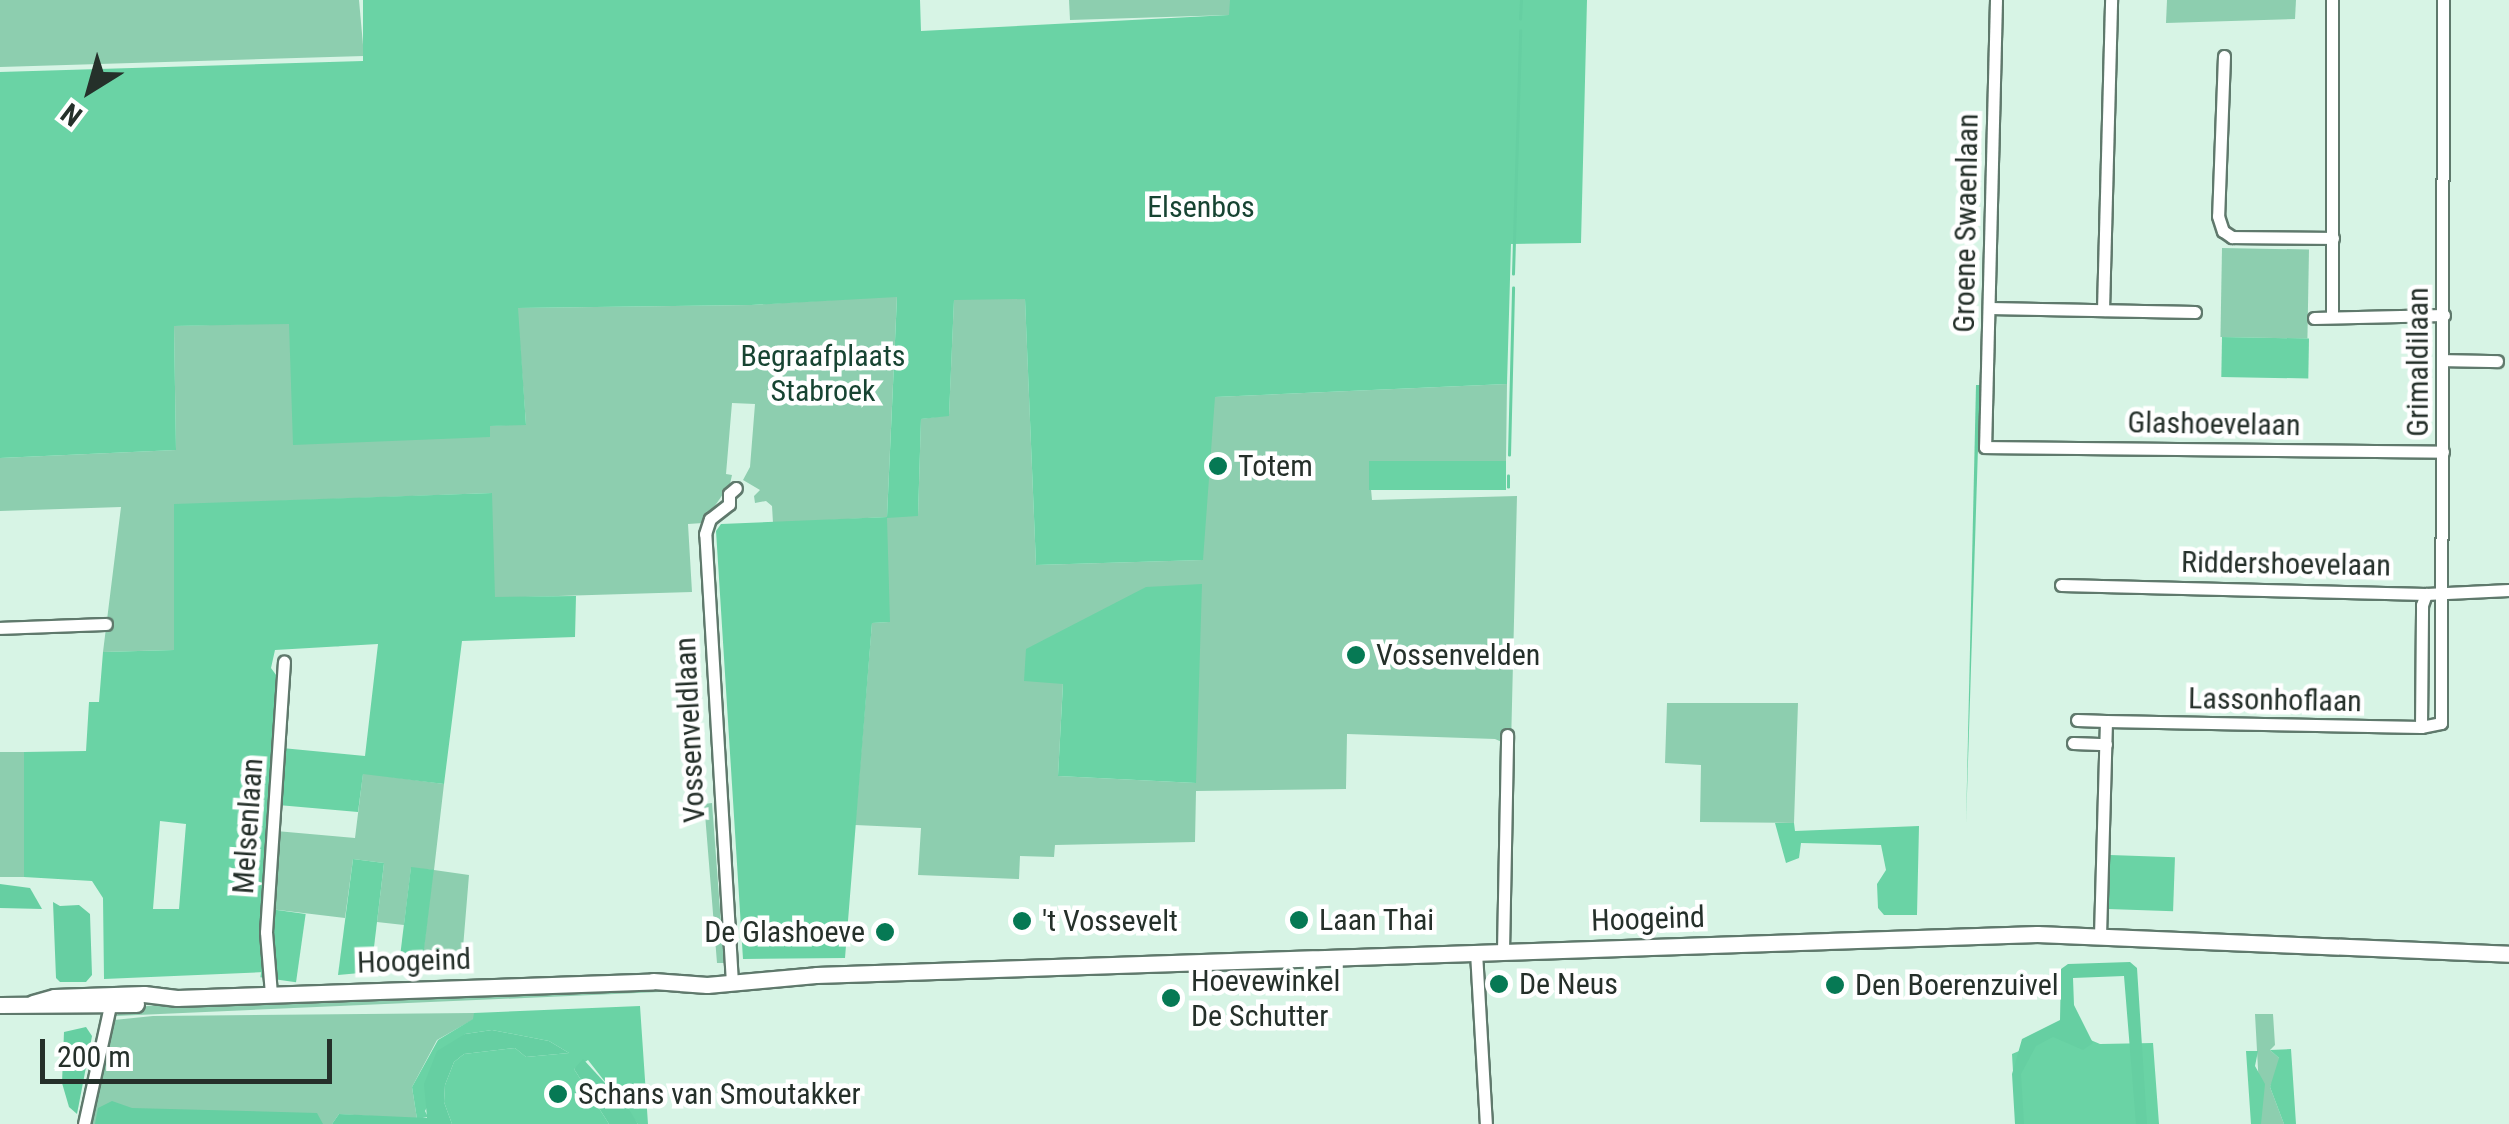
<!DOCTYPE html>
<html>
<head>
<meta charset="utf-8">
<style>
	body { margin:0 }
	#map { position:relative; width:2509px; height:1124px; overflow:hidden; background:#d7f4e5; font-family:"Roboto Condensed",sans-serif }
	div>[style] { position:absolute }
	.green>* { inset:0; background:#8dceaf; transform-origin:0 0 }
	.forest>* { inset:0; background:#6ad3a5; transform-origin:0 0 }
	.water>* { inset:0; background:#66cfa2 }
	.stream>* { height:2.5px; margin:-1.25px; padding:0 1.25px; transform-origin:1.25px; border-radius:1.25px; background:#66cfa2 }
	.roads { filter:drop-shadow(2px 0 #5f796c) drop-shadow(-2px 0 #5f796c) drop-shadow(0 2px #5f796c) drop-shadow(0 -2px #5f796c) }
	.minor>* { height:11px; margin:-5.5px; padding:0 5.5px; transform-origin:5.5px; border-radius:5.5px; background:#fff }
	.secondary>* { height:15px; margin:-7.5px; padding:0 7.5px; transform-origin:7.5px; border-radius:7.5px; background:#fff }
	.dots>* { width:28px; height:28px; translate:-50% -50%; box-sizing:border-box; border:5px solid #fff; border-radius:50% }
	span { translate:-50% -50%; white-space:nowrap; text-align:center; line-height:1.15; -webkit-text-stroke:9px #fff; paint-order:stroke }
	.park-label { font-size:30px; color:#174432 }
	.street-label { font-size:30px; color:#25302a }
	.poi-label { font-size:30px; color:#25302a }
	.left { translate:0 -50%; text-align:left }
	.right { translate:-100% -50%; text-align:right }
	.north { position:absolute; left:40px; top:40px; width:100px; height:100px; -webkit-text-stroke:8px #fff; paint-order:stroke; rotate:217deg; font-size:28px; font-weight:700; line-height:40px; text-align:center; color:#25302a }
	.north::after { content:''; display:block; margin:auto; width:35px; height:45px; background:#25302a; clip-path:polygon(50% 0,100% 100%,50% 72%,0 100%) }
	.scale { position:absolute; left:40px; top:1039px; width:292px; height:45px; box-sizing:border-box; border:5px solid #25302a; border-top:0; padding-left:12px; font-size:30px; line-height:35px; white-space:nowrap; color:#25302a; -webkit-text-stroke:8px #fff; paint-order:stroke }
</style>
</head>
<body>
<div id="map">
	<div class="green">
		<div style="clip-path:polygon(0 0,359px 0,364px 56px,0 67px)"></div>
		<div style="clip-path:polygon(1069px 0,1230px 0,1230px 15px,1070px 20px)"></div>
		<div style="clip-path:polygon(2167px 0,2296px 0,2295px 19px,2166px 23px)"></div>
		<div style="left:2222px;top:248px;width:87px;height:89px;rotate:1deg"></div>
		<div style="clip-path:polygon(evenodd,897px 296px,887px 516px,918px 515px,921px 419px,949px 415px,954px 299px,1025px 298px,1036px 565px,1202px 560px,1214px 397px,1507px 384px,1506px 461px,1369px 467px,1372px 500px,1517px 496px,1511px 746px,1495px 739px,1347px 734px,1346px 789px,1196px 791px,1195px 842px,1055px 845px,1054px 857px,1020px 856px,1019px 879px,918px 875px,921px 828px,855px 825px,872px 623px,889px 622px,886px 517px,773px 523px,772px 506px,766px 501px,755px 503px,754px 496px,760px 490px,743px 480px,750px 467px,755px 404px,732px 403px,726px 474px,732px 475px,730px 484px,703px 523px,688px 524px,692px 592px,494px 598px,491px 493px,174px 505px,174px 650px,103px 652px,121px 507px,0 511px,0 458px,176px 450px,174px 326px,289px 323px,489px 426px,526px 424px,517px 308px,751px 305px,897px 296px,1063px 683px,1196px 783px,1058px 776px,1063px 683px)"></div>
		<div style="clip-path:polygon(1667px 703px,1798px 703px,1794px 823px,1700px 822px,1701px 765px,1665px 763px)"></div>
		<div style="left:24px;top:752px;width:125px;height:24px;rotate:90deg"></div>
		<div style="clip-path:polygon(363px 773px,444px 784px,434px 870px,469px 875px,462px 960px,422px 962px,433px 870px,411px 868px,404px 925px,377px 922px,384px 863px,353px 859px,345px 918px,270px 909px,276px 831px,355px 838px)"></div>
		<div style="clip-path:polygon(712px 803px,724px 963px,717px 963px,705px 814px,704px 804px)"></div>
		<div style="clip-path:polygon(677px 986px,704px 990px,115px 1016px,129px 1008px,167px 1004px)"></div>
		<div style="clip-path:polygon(474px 1013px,474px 1019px,437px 1040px,412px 1087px,417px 1119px,339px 1114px,332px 1124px,90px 1124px,114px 1020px,153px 1016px)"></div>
		<div style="clip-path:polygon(2255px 1014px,2273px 1014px,2275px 1045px,2270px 1050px,2279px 1058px,2280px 1065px,2270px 1087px,2284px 1124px,2261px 1124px)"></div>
	</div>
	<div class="forest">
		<div style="clip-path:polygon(363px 0,920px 0,921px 31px,1229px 15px,1230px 0,1587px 0,1581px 243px,1511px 244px,1507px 384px,1215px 397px,1203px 560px,1036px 565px,1025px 299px,954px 300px,949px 416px,921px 419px,918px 516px,887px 518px,890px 622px,872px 623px,845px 958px,743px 959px,716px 531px,721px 524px,887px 517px,897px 297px,751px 305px,518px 308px,526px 425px,490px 426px,490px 437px,293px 445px,289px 324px,174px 326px,176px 450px,0 458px,0 72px,363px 61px)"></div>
		<div style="left:2222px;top:337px;width:87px;height:40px;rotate:1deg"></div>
		<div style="left:1506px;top:461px;width:29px;height:137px;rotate:90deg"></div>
		<div style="clip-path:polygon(evenodd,492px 493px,495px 597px,576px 596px,575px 637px,462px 641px,444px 784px,363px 774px,358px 812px,278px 805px,282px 748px,365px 756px,378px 644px,275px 650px,271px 668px,279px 679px,265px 972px,104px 979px,103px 898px,92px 881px,24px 877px,24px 752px,86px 751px,89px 702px,99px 702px,103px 652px,174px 650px,174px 504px,492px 493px,160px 821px,186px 824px,179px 909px,153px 909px,160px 821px)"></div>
		<div style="clip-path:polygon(1202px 584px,1196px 783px,1058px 776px,1063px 684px,1024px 681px,1026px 649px,1146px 587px)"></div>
		<div style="clip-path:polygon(1775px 823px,1794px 823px,1795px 831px,1919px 826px,1917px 915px,1884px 915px,1878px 908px,1877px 884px,1886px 870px,1881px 845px,1801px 843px,1799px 858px,1786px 863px)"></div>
		<div style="left:2110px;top:855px;width:65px;height:54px;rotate:2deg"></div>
		<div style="clip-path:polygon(353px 859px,384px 863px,377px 922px,371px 972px,338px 975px)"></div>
		<div style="left:411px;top:867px;width:23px;height:104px;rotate:7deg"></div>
		<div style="left:270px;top:909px;width:36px;height:69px;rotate:8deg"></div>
		<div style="clip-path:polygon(640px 1006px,648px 1124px,638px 1124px,588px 1060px,574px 1069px,609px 1124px,452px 1124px,444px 1102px,445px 1085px,454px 1062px,464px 1054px,515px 1048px,526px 1057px,569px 1053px,549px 1041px,492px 1030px,465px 1034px,425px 1111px,428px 1117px,417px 1119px,412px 1087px,438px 1040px,473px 1019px,474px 1013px)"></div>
		<div style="clip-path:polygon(2055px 1025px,2100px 1044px,2153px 1043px,2159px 1124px,2016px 1124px,2012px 1054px,2031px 1046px)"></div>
		<div style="clip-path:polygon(2291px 1049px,2296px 1124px,2284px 1124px,2270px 1087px,2279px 1058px,2270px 1050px)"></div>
		<div style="clip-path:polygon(2246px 1051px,2258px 1051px,2255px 1066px,2265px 1084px,2261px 1124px,2251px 1124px)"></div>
	</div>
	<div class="water">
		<div style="clip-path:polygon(1976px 385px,1980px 385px,1966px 825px)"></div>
		<div style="clip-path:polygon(0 884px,30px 888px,42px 909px,0 908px)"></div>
		<div style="clip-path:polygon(53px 902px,60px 906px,79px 905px,90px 914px,92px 975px,86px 982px,60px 982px,56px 978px)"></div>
		<div style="clip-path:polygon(2130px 962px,2137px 968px,2147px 1124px,2136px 1124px,2124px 976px,2073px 978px,2074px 1005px,2093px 1043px,2083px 1050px,2053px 1037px,2036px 1046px,2021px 1074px,2024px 1124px,2015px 1124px,2012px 1074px,2022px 1039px,2060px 1020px,2061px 969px,2068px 964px)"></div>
		<div style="clip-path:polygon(86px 1027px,92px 1036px,77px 1114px,69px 1107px,62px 1083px,64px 1032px)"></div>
		<div style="clip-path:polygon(492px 1030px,549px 1041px,569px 1053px,526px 1057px,515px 1048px,464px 1054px,454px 1062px,445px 1085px,444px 1102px,452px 1124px,332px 1124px,339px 1114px,427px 1118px,424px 1084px,437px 1051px,465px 1034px)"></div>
		<div style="clip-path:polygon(583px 1059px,628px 1108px,638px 1124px,609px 1124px,574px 1069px)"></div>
		<div style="clip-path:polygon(112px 1101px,132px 1108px,317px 1113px,323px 1124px,95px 1124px,98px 1108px)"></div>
	</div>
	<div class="stream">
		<div style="left:1520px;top:19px;width:19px;rotate:-87deg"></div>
		<div style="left:1513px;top:274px;width:243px;rotate:-88.3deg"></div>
		<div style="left:1509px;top:455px;width:167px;rotate:-88.6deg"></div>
		<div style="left:1508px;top:487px;width:11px;rotate:-90deg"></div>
	</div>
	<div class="roads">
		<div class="minor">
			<div style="left:1996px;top:0;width:447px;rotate:91.4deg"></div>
			<div style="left:1985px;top:447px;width:458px;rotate:0.6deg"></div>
			<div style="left:2332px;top:0;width:314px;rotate:90deg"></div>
			<div style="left:2224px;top:56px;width:160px;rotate:92.1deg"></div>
			<div style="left:2218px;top:216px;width:16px;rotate:72deg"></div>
			<div style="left:2223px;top:231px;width:11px;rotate:34deg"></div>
			<div style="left:2232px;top:237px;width:101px;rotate:0.6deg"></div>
			<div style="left:1989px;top:308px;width:206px;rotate:1.1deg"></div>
			<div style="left:2103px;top:310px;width:310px;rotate:-88.5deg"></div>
			<div style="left:2314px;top:318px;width:130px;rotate:-1.3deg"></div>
			<div style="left:2443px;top:360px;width:54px;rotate:1.1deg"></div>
			<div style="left:2061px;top:585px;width:365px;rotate:1.4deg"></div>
			<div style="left:2426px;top:594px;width:83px;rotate:-2.8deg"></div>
			<div style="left:0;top:628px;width:106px;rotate:-2.2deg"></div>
			<div style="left:2077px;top:720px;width:29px;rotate:2deg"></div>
			<div style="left:2106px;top:721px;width:214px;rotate:91.6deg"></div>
			<div style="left:2106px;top:721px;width:315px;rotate:1.1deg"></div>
			<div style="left:2421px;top:727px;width:20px;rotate:-11deg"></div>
			<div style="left:2441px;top:723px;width:723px;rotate:-89.84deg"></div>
			<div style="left:2421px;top:727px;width:122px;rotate:-89.5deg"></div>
			<div style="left:2422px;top:605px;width:12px;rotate:-70deg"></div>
			<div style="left:2073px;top:743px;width:33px;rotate:2deg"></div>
			<div style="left:1503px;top:951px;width:216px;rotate:-88.9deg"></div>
			<div style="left:1476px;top:952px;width:172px;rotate:86.7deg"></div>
			<div style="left:732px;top:983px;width:450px;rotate:-93.4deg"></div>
			<div style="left:705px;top:534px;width:16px;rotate:-72deg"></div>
			<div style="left:710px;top:519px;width:24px;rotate:-38deg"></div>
			<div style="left:729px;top:504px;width:10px;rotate:-90deg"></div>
			<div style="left:729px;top:494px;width:9px;rotate:-41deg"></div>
			<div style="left:271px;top:994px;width:62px;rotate:-94.6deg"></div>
			<div style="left:266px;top:932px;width:271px;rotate:-86.2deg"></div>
			<div style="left:84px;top:1124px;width:130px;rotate:-77.6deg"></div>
		</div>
		<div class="secondary">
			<div style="left:33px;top:1003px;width:22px;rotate:-16deg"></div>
			<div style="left:54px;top:997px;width:90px;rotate:-1.9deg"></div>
			<div style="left:144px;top:994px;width:33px;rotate:7deg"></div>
			<div style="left:177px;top:998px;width:476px;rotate:-2deg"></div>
			<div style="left:653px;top:981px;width:54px;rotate:4.2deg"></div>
			<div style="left:707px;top:985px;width:109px;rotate:-5.2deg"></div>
			<div style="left:816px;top:975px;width:1222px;rotate:-1.92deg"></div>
			<div style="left:2037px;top:934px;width:472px;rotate:2.4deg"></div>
			<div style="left:0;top:1005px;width:136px;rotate:-0.4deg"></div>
		</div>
	</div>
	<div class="dots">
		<div style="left:1218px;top:466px;background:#067954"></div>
		<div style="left:1356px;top:655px;background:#067954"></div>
		<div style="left:1299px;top:920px;background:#067954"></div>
		<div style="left:1022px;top:921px;background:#067954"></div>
		<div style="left:885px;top:932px;background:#067954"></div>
		<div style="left:1499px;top:984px;background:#067954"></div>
		<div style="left:1835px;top:985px;background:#067954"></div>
		<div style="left:1171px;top:998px;background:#067954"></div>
		<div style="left:558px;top:1094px;background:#067954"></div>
	</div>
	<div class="park-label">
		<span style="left:1201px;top:207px">Elsenbos</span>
		<span style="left:823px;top:373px">Begraafplaats<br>Stabroek</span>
	</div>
	<div class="street-label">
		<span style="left:1966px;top:223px;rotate:-89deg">Groene Swaenlaan</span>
		<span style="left:2418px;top:362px;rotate:-90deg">Grimaldilaan</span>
		<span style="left:2214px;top:424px;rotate:1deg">Glashoevelaan</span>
		<span style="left:2286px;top:564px;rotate:1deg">Riddershoevelaan</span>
		<span style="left:2275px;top:700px;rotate:1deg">Lassonhoflaan</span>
		<span style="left:690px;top:730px;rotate:-93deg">Vossenveldlaan</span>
		<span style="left:248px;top:826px;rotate:-86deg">Melsenlaan</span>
		<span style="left:1648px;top:919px;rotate:-2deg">Hoogeind</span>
		<span style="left:414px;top:961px;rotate:-2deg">Hoogeind</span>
	</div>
	<div class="poi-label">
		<span class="left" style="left:1238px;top:466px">Totem</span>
		<span class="left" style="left:1376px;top:655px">Vossenvelden</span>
		<span class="left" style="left:1319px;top:920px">Laan Thai</span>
		<span class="left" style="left:1042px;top:921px">'t Vossevelt</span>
		<span class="right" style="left:865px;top:932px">De Glashoeve</span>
		<span class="left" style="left:1191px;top:998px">Hoevewinkel<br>De Schutter</span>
		<span class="left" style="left:1519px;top:984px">De Neus</span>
		<span class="left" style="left:1855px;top:985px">Den Boerenzuivel</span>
		<span class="left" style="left:578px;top:1094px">Schans van Smoutakker</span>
	</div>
	<div class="north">N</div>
	<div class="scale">200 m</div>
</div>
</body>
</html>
